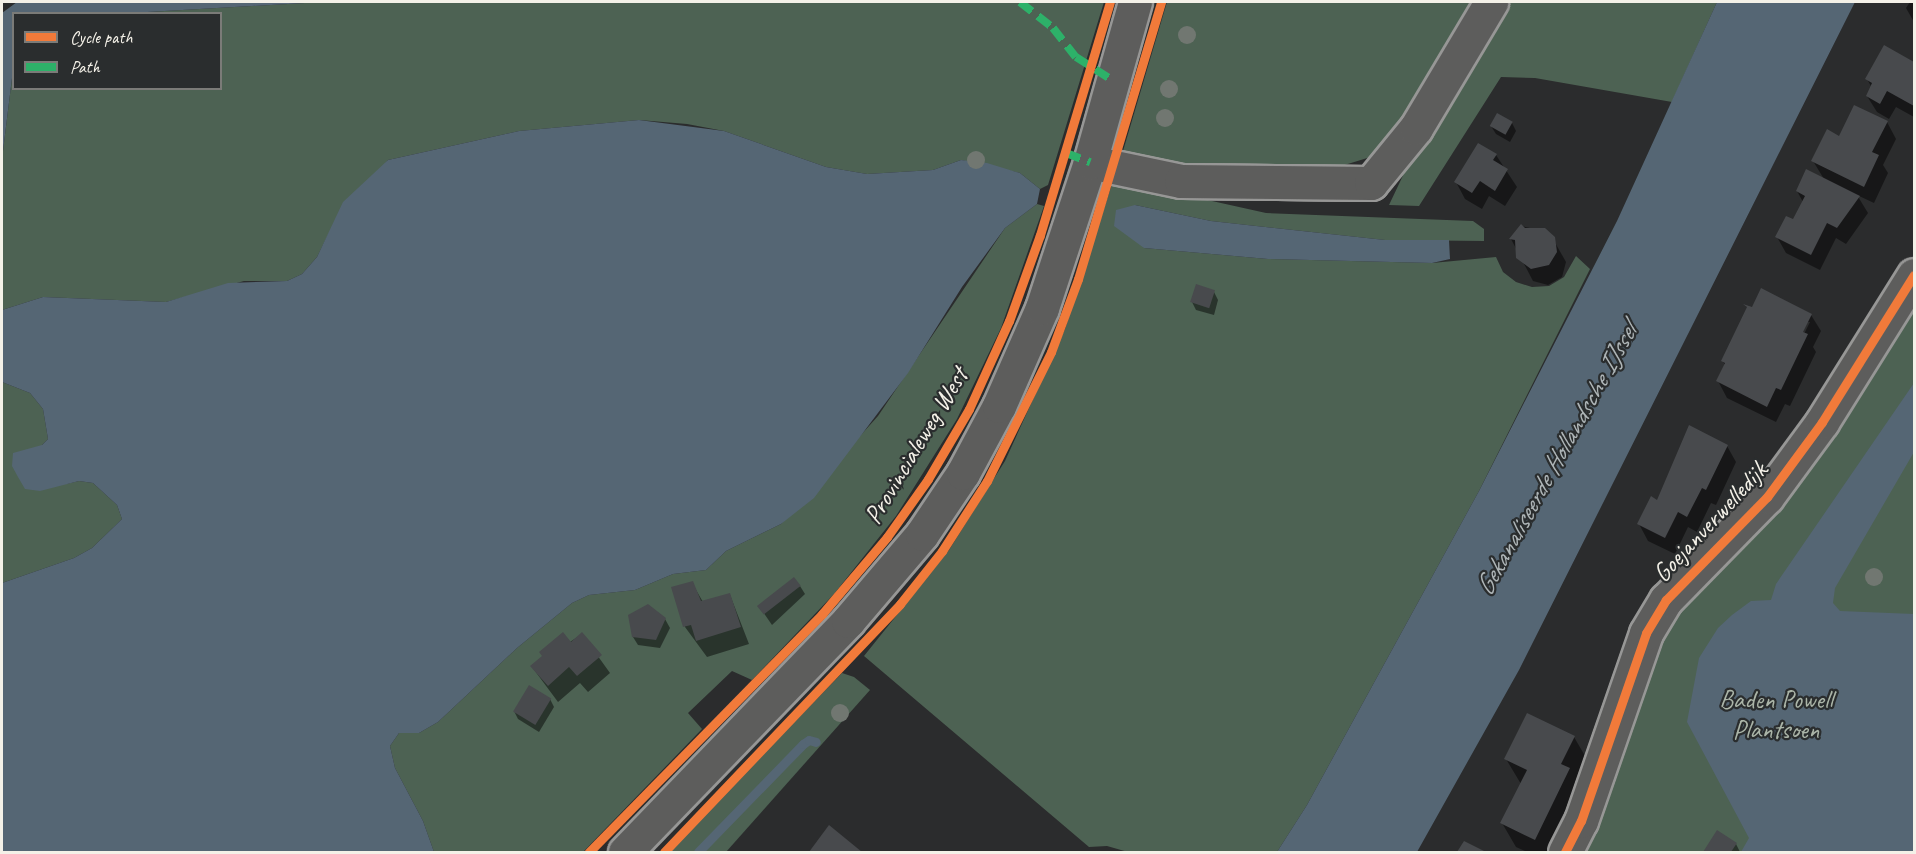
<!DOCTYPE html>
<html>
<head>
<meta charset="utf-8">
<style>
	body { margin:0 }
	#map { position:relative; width:1916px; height:854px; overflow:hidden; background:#2b2c2d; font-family:Caveat,sans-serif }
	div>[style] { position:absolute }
	.green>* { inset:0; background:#4d6253 }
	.water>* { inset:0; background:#556674 }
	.shadow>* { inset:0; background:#0007 }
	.stream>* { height:9px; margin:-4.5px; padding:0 4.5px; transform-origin:4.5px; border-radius:4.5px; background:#556674 }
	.building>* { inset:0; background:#484a4d; transform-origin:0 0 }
	.roads { filter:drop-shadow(2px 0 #979796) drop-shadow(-2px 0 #979796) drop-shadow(0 2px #979796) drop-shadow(0 -2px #979796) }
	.minor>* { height:33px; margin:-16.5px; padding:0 16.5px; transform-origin:16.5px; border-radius:16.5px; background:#5d5d5c }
	.major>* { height:33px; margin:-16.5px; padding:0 16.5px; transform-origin:16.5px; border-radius:16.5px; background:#5d5d5c }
	.quiet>* { height:8px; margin-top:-4px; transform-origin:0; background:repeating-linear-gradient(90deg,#2db169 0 15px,transparent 0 23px) }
	.cycleway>* { height:9px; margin:-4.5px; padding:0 4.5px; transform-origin:4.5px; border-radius:4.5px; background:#f17a3a }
	.trees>* { width:18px; height:18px; margin:-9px; border-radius:50%; background:#717771 }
	span { translate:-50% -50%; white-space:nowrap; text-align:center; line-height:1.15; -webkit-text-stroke:4.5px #2a2d2e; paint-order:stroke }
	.street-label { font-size:26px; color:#f4f1e8 }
	.park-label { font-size:26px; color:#abb5a8 }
	.water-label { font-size:27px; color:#aeb5b7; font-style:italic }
	.frame { position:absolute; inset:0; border:3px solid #f4f1e8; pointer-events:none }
	.legend { position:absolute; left:12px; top:12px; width:210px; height:78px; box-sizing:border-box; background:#2a2d2e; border:2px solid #7b7b78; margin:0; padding:8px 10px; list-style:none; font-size:18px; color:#f4f1e8 }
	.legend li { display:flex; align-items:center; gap:12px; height:30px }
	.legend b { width:30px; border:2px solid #7b7b78 }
</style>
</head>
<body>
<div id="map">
	<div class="green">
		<div style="clip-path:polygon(322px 2px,1104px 2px,1048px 185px,1040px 189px,1020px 173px,961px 160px,933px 170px,867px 174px,826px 167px,724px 131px,687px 124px,639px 120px,519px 131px,388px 160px,329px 233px,317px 257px,302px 274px,287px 281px,244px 281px,166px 302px,43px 297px,2px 310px,2px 159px,13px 70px,14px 88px,220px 88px,220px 14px,130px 13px)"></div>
		<div style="clip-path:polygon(1167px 2px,1477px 2px,1377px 155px,1325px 171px,1193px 173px,1124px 160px,1123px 151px)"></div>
		<div style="clip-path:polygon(1498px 2px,1717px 2px,1672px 102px,1535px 78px,1501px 77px,1419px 206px,1389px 205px,1445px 87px)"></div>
		<div style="clip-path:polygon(1122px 181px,1266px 213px,1473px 221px,1484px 229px,1484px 241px,1385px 240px,1211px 221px,1135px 205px,1144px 248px,1268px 259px,1432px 263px,1496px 257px,1503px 272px,1516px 282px,1532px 287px,1549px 286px,1564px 277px,1576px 256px,1590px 269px,1479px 491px,1307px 805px,1277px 852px,1128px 852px,1107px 846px,1089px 847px,864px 656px,949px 550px,1005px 461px,1065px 329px,1112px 184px)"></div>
		<div style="clip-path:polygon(1037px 204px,1044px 206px,1001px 328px,957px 419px,896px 516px,834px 594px,752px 680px,732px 671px,688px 713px,702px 729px,583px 852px,434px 852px,423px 821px,395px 768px,390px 746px,399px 733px,419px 733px,438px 722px,517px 648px,572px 603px,589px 595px,635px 590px,673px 574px,706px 570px,726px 551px,781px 524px,878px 416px,1005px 228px)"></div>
		<div style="clip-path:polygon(1914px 270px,1914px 852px,1575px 852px,1630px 704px,1674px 611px)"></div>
		<div style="clip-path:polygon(2px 382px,30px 393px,43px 409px,48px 439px,42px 445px,66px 484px,79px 481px,93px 483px,117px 505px,122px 519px,92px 548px,74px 558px,2px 583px)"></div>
		<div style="clip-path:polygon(842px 673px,854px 677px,870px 690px,726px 852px,668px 852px)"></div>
	</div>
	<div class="water">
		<div style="clip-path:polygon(17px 2px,322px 2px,130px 13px,14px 14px,13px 70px,2px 159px,2px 13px)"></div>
		<div style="clip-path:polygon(1717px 2px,1855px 2px,1519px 670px,1417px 852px,1277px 852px,1307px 805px,1479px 491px,1617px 221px)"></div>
		<div style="clip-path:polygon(639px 120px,724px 131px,826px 167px,867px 174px,933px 170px,961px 160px,987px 163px,1020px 173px,1040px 189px,1037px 204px,1005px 228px,962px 287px,908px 373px,814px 498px,781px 524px,726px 551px,706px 570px,673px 574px,635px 590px,589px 595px,572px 603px,517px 648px,438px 722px,419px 733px,399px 733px,390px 746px,395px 768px,423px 821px,434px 852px,2px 852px,2px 583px,74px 558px,92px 548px,122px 519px,117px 505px,93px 483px,79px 481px,40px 491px,25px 489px,18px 477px,12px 466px,13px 453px,42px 445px,48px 439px,43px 409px,30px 393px,2px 382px,2px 310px,43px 297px,166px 302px,228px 283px,287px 281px,302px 274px,317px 257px,343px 202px,388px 160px,519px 131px)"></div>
		<div style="clip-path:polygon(1135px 205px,1211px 221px,1385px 240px,1449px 240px,1450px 259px,1432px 263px,1268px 259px,1144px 248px,1114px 226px,1116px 210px)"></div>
		<div style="clip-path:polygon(1914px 383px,1914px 452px,1835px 588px,1833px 603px,1840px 611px,1914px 614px,1914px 852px,1741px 852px,1749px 838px,1687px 722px,1699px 658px,1718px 628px,1732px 615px,1751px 601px,1771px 600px,1776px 584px)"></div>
	</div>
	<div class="shadow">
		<div style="clip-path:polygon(1910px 2px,1914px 2px,1914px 22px,1906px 8px)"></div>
		<div style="clip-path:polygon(1884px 47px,1914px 64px,1914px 117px,1896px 107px,1889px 119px,1877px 112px,1867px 96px,1872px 88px,1867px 79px)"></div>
		<div style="clip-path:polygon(1887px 122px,1896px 139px,1883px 165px,1888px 173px,1874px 203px,1857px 195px,1868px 213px,1846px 244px,1836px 238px,1820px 270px,1786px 253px,1777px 237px,1793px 221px,1803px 202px,1797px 191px,1824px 179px,1813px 161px,1840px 138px)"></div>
		<div style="clip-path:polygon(1512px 123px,1516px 131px,1510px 142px,1496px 134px,1491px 126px)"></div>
		<div style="clip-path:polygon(1496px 155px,1517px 187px,1505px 206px,1489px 196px,1482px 209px,1465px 199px,1456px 182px)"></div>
		<div style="clip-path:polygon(1521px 226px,1549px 232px,1566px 262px,1562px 277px,1548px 285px,1533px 281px,1511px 239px)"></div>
		<div style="clip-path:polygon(1214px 292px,1218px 300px,1214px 315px,1196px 310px,1192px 302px)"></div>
		<div style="clip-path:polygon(evenodd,1753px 309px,1811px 315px,1821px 331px,1813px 347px,1816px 352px,1790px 406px,1785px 404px,1776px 422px,1727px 398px,1718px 381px,1725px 365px,1722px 360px,1753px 309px,1807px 322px,1810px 322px,1801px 340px,1799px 338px,1807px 322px)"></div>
		<div style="clip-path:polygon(1727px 446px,1736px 462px,1716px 505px,1711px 503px,1697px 532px,1688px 527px,1675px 554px,1648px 541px,1639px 524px,1658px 502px)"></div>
		<div style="clip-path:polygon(692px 583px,703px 602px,730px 595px,749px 644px,707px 657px,685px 627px,673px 588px)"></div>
		<div style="clip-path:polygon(800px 586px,805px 594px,772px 625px,761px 609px)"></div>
		<div style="clip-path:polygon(665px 619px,670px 628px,660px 648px,638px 645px,633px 637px)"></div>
		<div style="clip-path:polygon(582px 634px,610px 673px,588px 692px,580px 683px,558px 702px,532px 667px)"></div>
		<div style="clip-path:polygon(550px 699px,554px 707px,539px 732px,518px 719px,514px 711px)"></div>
		<div style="clip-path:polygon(1574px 737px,1588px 761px,1554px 852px,1527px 852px,1516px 847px,1502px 823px,1521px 784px,1506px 759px)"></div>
		<div style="clip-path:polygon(829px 827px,860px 852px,810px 852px)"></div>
		<div style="clip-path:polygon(1717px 832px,1736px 844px,1740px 852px,1704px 852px)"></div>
	</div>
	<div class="stream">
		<div style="left:698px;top:852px;width:151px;rotate:-45.8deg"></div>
		<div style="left:803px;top:744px;width:7px;rotate:-34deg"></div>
		<div style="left:809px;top:740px;width:7px;rotate:16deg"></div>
	</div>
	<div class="building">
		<div style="clip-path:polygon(1884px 45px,1914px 62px,1914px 106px,1887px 91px,1880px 104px,1866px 96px,1872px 83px,1865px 79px)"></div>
		<div style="clip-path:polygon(1854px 105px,1888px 121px,1872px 152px,1879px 155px,1864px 187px,1811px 161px,1827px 129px,1839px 136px)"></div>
		<div style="left:1497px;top:113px;width:18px;height:15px;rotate:29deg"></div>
		<div style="clip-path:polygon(1478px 143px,1497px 154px,1493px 160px,1508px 169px,1495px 191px,1480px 181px,1472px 193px,1454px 182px)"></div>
		<div style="clip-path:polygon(1806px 169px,1860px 196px,1837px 228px,1827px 223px,1811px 255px,1775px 237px,1786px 216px,1793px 219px,1805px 196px,1796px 191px)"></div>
		<div style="clip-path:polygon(1521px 224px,1525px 228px,1545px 228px,1555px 237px,1557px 252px,1549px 265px,1531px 269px,1516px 258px,1515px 240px,1509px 239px)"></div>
		<div style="left:1196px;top:284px;width:20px;height:19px;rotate:18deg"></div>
		<div style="clip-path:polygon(1761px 288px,1812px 314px,1803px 332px,1808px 334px,1781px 390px,1776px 388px,1767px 407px,1716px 381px,1725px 363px,1721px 361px,1747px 307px,1743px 304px,1752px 307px)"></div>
		<div style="clip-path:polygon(1689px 425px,1728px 445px,1706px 490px,1702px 488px,1687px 517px,1678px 512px,1665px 538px,1637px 524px,1651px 496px,1657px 500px)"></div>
		<div style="left:794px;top:577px;width:11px;height:47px;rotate:52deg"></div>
		<div style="clip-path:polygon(693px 581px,701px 601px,730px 593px,741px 627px,696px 641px,691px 625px,683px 627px,671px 587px)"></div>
		<div style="clip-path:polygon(648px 604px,666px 618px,656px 640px,632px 637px,628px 615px)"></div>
		<div style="clip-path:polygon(563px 632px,571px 642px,582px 632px,602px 655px,577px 676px,569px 667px,548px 686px,530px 666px,542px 656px,539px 652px)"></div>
		<div style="left:529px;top:685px;width:26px;height:31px;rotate:31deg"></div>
		<div style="clip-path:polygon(1527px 713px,1575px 736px,1561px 764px,1570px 768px,1535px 840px,1500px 823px,1527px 770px,1504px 759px)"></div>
		<div style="clip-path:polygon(829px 825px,862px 852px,809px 852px)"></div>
		<div style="clip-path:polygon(1717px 830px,1737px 843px,1731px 852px,1703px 852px)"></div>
		<div style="clip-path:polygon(1464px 841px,1486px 852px,1457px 852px)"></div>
	</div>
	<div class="roads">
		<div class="minor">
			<div style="left:1090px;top:162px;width:93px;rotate:11.8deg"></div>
			<div style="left:1181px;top:181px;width:190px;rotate:0.6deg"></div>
			<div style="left:1371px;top:183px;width:71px;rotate:-50.7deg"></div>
			<div style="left:1416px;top:128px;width:147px;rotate:-59.2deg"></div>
			<div style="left:1565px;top:852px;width:35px;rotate:-63deg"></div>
			<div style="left:1581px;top:821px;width:199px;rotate:-70.9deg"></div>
			<div style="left:1646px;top:633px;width:39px;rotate:-59deg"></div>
			<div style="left:1666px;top:600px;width:144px;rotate:-45.6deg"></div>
			<div style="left:1767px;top:497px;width:93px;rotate:-53.7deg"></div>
			<div style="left:1822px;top:422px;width:173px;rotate:-58deg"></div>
		</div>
		<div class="major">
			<div style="left:625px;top:852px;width:321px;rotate:-46deg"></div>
			<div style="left:848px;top:621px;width:114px;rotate:-49.6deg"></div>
			<div style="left:922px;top:534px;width:73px;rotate:-56.1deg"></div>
			<div style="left:963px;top:473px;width:76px;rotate:-61.8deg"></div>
			<div style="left:999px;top:406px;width:107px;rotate:-66.3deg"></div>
			<div style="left:1042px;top:308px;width:154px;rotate:-71.8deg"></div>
			<div style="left:1090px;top:162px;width:166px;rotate:-74.3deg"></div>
		</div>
	</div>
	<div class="quiet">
		<div style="left:1020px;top:2px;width:42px;rotate:38.2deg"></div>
		<div style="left:1053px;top:28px;width:37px;rotate:52deg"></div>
		<div style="left:1076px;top:57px;width:43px;rotate:32.6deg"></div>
		<div style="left:1066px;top:153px;width:26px;rotate:21deg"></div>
	</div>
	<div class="cycleway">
		<div style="left:589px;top:852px;width:333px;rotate:-45.6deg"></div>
		<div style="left:822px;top:614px;width:101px;rotate:-49.8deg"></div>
		<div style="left:887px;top:537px;width:71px;rotate:-54.7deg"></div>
		<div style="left:928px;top:479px;width:81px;rotate:-59.6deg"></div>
		<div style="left:969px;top:409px;width:97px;rotate:-65.6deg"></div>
		<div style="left:1009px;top:321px;width:91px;rotate:-70.2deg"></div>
		<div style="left:1040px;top:235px;width:243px;rotate:-73.3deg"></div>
		<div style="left:664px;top:852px;width:342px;rotate:-46.4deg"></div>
		<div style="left:900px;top:604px;width:68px;rotate:-51.6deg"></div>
		<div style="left:942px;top:551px;width:83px;rotate:-57.3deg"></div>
		<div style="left:987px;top:481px;width:144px;rotate:-63.6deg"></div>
		<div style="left:1051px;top:352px;width:78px;rotate:-69.7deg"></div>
		<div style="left:1078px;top:279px;width:289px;rotate:-73.3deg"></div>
		<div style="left:1565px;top:852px;width:35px;rotate:-63deg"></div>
		<div style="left:1581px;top:821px;width:199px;rotate:-70.9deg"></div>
		<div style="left:1646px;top:633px;width:39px;rotate:-59deg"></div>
		<div style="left:1666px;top:600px;width:144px;rotate:-45.6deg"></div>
		<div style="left:1767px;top:497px;width:93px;rotate:-53.7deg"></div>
		<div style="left:1822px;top:422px;width:173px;rotate:-58deg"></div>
	</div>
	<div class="trees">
		<div style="left:1187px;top:35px"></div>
		<div style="left:1169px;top:89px"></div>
		<div style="left:1165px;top:118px"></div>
		<div style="left:976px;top:160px"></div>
		<div style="left:1874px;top:577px"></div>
		<div style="left:840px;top:713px"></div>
	</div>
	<div class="street-label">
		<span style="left:916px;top:446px;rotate:-59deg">Provincialeweg West</span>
		<span style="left:1710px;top:522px;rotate:-47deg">Goejanverwelledijk</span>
	</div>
	<div class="park-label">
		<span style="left:1776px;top:715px">Baden Powell<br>Plantsoen</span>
	</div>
	<div class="water-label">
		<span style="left:1556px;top:460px;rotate:-61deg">Gekanaliseerde Hollandsche IJssel</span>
	</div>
	<div class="frame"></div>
	<ul class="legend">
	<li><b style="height:8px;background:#f17a3a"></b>Cycle path</li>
	<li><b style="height:8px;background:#2db169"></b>Path</li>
	</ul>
</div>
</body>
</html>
